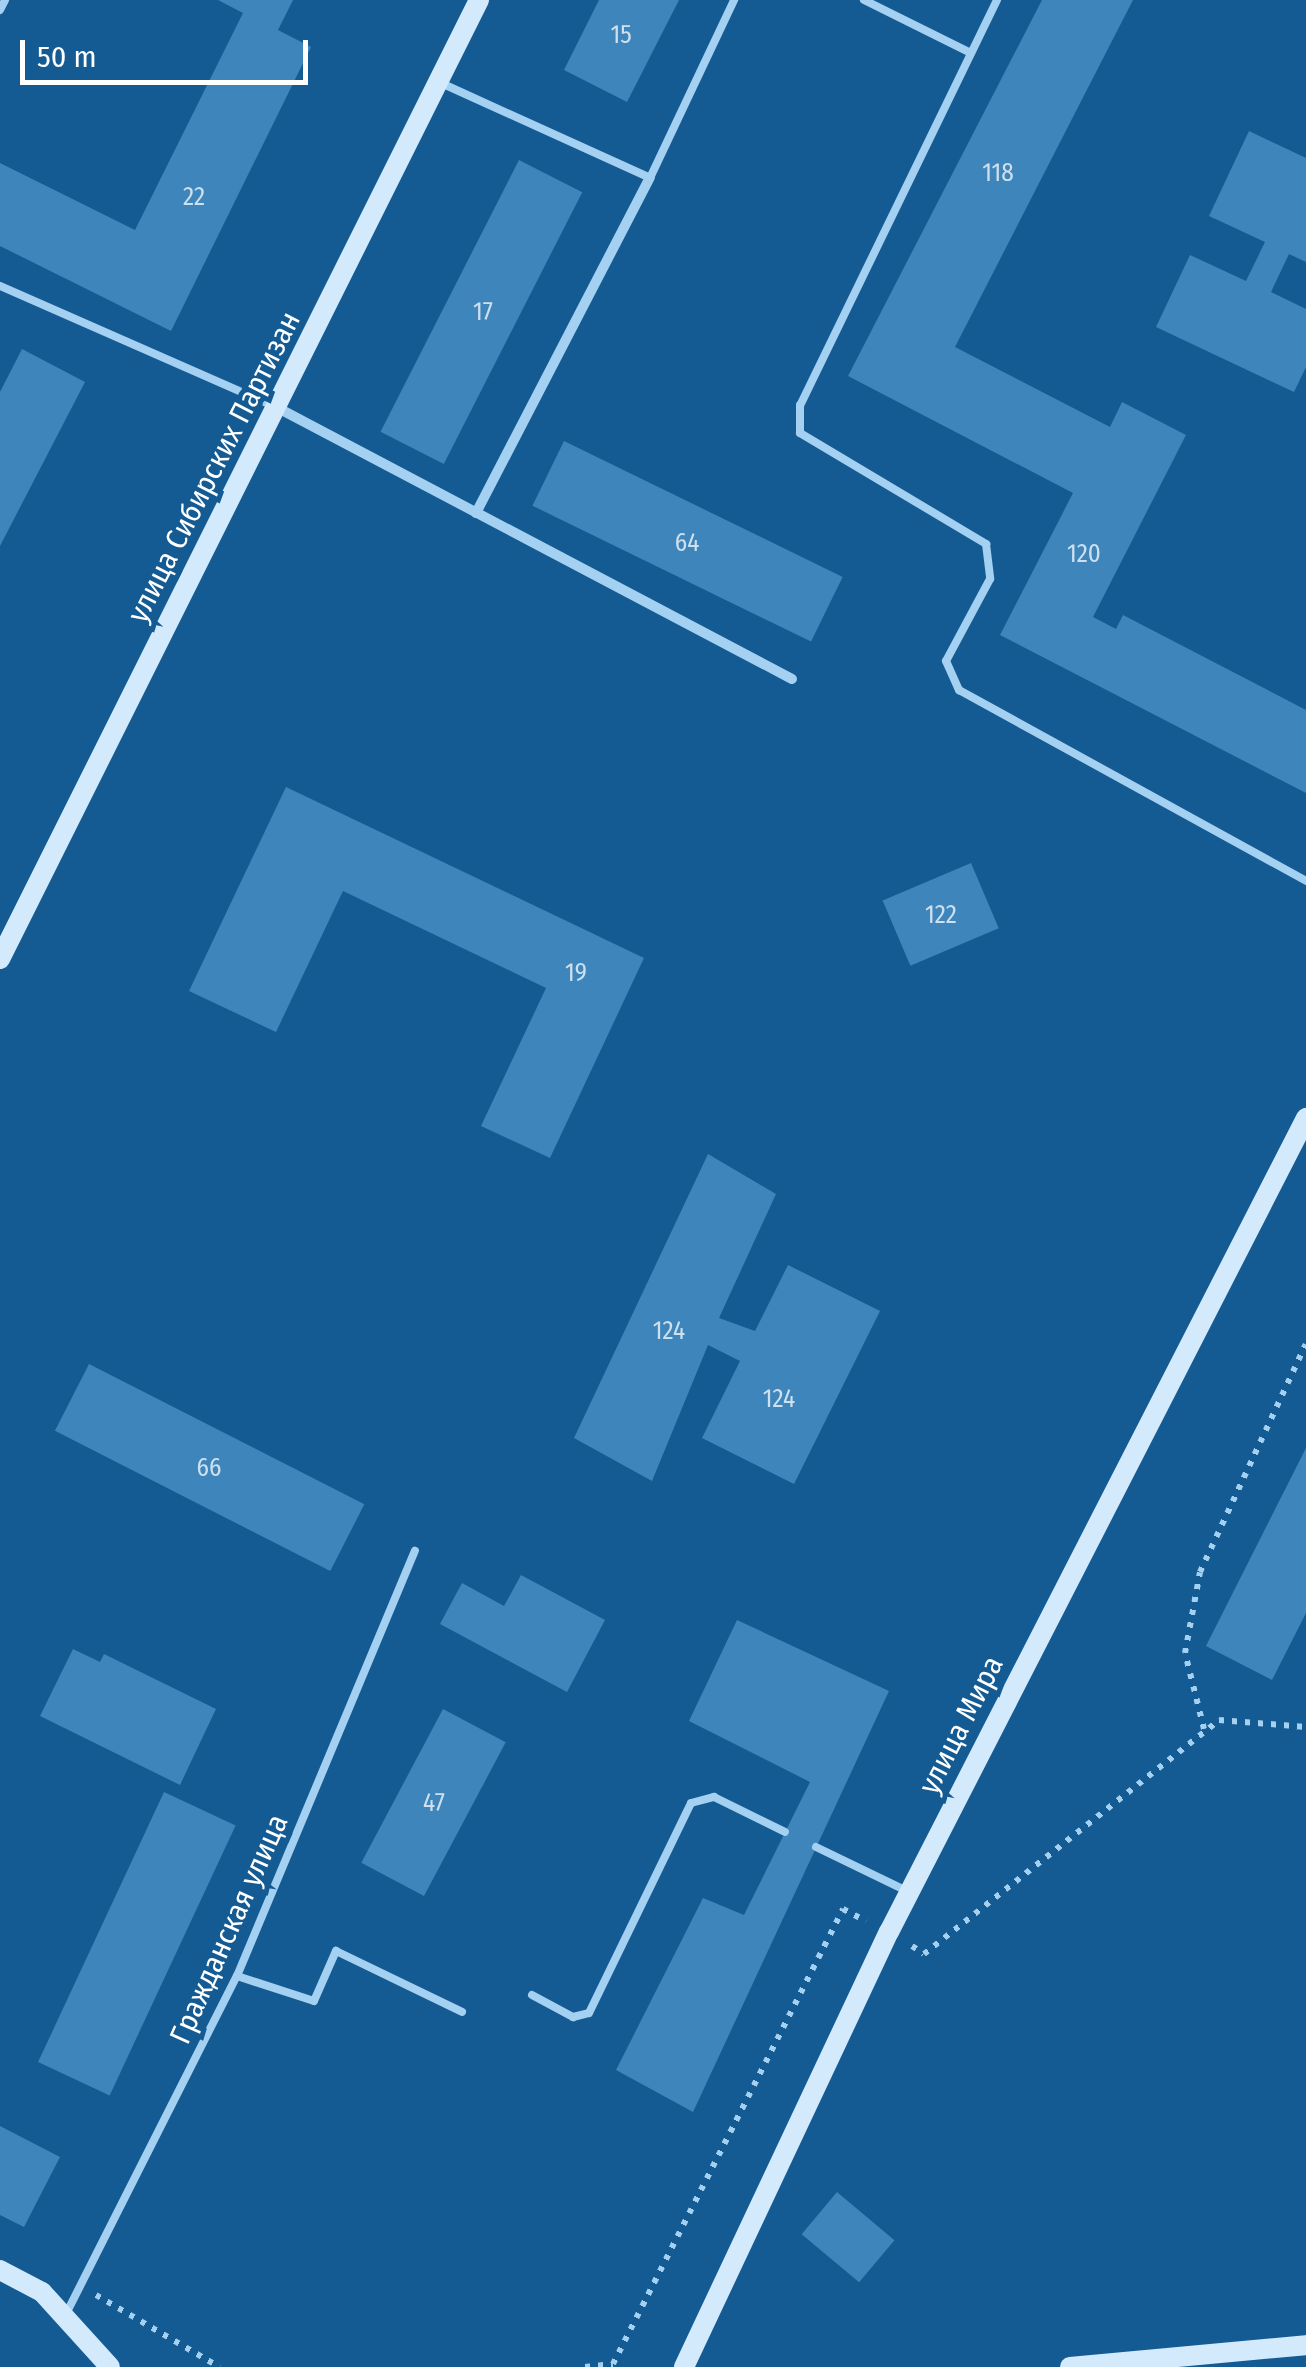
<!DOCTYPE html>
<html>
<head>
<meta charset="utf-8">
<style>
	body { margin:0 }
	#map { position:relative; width:1306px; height:2367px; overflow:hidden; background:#155b93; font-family:"Fira Sans Condensed",sans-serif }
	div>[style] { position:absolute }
	.building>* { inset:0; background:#3d85bb; transform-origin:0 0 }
	.path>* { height:6px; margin-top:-3px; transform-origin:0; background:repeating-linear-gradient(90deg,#a4d0f1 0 5px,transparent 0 13px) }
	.lane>* { height:8px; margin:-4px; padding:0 4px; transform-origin:4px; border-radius:4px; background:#a4d0f1 }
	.street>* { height:10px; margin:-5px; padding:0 5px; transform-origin:5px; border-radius:5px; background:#a4d0f1 }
	.secondary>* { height:20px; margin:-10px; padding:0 10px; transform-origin:10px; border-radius:10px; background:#d3e9fc }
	span { translate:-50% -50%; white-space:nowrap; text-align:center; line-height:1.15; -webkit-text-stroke:10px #155b93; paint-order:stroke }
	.number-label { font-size:25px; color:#cee0ee }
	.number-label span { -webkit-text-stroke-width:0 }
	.street-label { font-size:30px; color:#fff }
	.scale { position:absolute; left:20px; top:40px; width:288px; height:45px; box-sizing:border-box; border:5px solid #fff; border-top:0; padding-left:12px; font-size:30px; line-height:35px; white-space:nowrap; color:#fff; -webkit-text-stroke:8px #155b93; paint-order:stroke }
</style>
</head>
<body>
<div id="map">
	<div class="building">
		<div style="clip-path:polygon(218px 0,293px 0,278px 30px,311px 47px,171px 331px,0 246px,0 163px,135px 230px,243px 13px)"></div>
		<div style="clip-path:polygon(599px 0,679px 0,627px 102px,564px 70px)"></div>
		<div style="clip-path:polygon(1042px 0,1133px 0,955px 347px,1110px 427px,1122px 402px,1186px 435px,1093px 617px,1116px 629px,1123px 615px,1306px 710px,1306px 793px,1000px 635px,1073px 493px,848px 376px)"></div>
		<div style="clip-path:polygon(1249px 131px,1306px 158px,1306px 262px,1289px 254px,1271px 292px,1306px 309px,1306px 367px,1294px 392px,1156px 327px,1190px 255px,1246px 281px,1265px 242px,1209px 216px)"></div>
		<div style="left:519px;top:160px;width:71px;height:305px;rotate:27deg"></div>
		<div style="clip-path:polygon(22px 349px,85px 382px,0 546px,0 392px)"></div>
		<div style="left:564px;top:441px;width:310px;height:72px;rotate:26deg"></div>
		<div style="clip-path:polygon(286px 787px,644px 958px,550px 1158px,481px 1126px,546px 988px,343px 891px,276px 1032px,189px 991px)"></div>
		<div style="left:971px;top:863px;width:71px;height:96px;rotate:67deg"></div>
		<div style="clip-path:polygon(708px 1154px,776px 1194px,719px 1318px,755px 1331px,788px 1265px,880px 1311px,794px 1484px,702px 1438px,740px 1361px,708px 1345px,652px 1481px,574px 1438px)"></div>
		<div style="left:89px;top:1364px;width:309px;height:75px;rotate:27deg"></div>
		<div style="clip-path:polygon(1306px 1448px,1306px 1613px,1272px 1680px,1206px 1646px)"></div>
		<div style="clip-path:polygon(521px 1575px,605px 1620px,567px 1692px,440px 1624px,462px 1583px,504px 1606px)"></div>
		<div style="clip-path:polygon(737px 1620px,889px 1691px,693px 2112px,616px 2070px,703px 1898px,744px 1915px,810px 1782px,689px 1721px)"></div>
		<div style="clip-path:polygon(73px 1649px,100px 1662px,104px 1654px,216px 1709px,180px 1785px,40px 1716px)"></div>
		<div style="left:443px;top:1709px;width:71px;height:174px;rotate:28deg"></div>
		<div style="left:164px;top:1792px;width:79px;height:298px;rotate:25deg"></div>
		<div style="clip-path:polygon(0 2126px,60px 2157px,24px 2227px,0 2215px)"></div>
		<div style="left:837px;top:2192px;width:75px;height:55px;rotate:40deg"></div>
	</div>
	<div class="path">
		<div style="left:1204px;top:1729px;width:78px;rotate:-104deg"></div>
		<div style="left:1185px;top:1653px;width:82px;rotate:-79.5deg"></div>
		<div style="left:1200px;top:1572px;width:251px;rotate:-65.1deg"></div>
		<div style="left:912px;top:1946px;width:14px;rotate:34deg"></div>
		<div style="left:924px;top:1954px;width:377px;rotate:-38.4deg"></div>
		<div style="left:1219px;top:1720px;width:87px;rotate:4.6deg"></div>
		<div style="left:96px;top:2295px;width:143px;rotate:30.3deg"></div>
		<div style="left:585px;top:2367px;width:28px;rotate:-6deg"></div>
		<div style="left:613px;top:2364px;width:510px;rotate:-63.18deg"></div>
		<div style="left:843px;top:1909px;width:26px;rotate:28deg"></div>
	</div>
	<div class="lane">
		<div style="left:864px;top:0;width:119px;rotate:26.4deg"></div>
		<div style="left:997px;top:0;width:450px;rotate:115.9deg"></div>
		<div style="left:800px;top:405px;width:28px;rotate:90deg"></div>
		<div style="left:800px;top:433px;width:217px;rotate:30.8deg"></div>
		<div style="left:986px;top:544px;width:35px;rotate:83deg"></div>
		<div style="left:990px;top:579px;width:93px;rotate:118.2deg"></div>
		<div style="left:946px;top:661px;width:32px;rotate:66deg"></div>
		<div style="left:959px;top:690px;width:396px;rotate:28.8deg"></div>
		<div style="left:0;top:10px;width:11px;rotate:-63deg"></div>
		<div style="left:441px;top:83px;width:230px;rotate:24.4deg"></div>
		<div style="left:650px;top:178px;width:197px;rotate:-64.7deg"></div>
		<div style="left:0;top:286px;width:300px;rotate:23.7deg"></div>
		<div style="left:816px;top:1847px;width:103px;rotate:25.8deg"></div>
		<div style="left:237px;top:1976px;width:81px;rotate:18deg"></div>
		<div style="left:314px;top:2001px;width:55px;rotate:-66.3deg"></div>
		<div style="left:336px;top:1951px;width:140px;rotate:25.8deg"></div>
		<div style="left:532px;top:1995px;width:47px;rotate:28.2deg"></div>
		<div style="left:573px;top:2017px;width:16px;rotate:-14deg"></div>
		<div style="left:589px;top:2013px;width:233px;rotate:-64.1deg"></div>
		<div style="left:691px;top:1803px;width:24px;rotate:-15deg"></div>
		<div style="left:714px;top:1797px;width:79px;rotate:26.2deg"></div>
		<div style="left:67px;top:2312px;width:377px;rotate:-63.2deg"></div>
		<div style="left:237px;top:1976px;width:461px;rotate:-67.3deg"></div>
	</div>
	<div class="street">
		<div style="left:278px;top:408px;width:581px;rotate:27.8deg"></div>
		<div style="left:476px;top:513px;width:377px;rotate:-62.6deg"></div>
	</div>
	<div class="secondary">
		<div style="left:0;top:959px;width:1072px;rotate:-63.46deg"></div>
		<div style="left:0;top:2270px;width:47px;rotate:27.6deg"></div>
		<div style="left:42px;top:2292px;width:101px;rotate:47.8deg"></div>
		<div style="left:684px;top:2367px;width:481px;rotate:-64.8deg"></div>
		<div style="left:889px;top:1932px;width:915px;rotate:-62.87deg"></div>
		<div style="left:1070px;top:2367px;width:237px;rotate:-5.3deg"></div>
	</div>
	<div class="number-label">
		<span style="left:621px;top:35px">15</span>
		<span style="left:998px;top:173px">118</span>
		<span style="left:194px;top:197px">22</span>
		<span style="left:483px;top:312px">17</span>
		<span style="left:687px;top:543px">64</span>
		<span style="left:1084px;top:554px">120</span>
		<span style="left:941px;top:915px">122</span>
		<span style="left:576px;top:973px">19</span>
		<span style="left:669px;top:1331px">124</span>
		<span style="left:779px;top:1399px">124</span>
		<span style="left:209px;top:1468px">66</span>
		<span style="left:434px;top:1803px">47</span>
	</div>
	<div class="street-label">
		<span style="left:214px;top:467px;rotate:-63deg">улица Сибирских Партизан</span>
		<span style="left:961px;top:1725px;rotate:-63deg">улица Мира</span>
		<span style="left:229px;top:1929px;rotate:-66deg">Гражданская улица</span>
	</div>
	<div class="scale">50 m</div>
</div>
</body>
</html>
